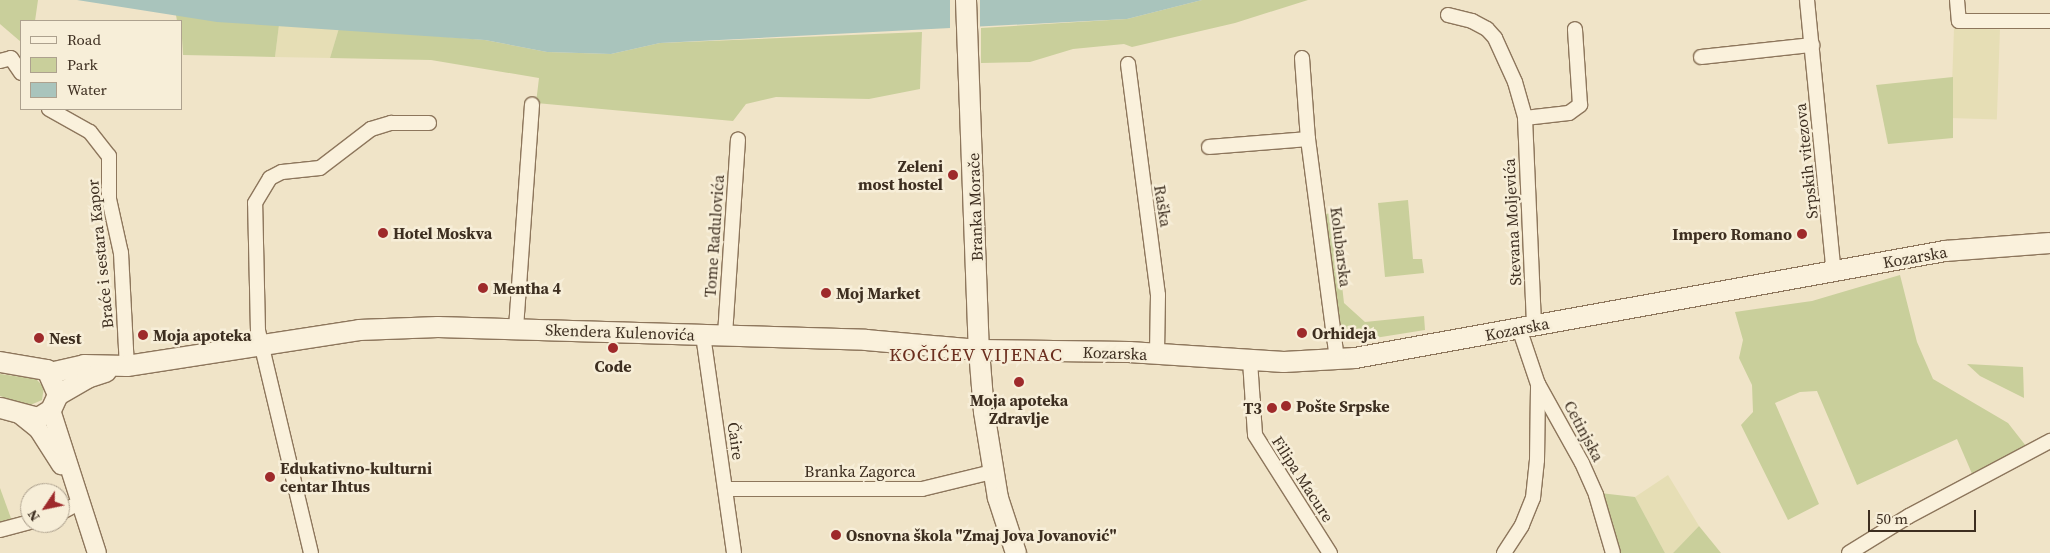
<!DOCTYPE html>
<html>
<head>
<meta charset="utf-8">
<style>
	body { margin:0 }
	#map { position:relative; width:2050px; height:553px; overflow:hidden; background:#f0e4c8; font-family:"Source Serif 4",serif }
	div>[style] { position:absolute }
	.farmland>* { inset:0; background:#e6deb5; transform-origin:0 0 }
	.green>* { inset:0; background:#c9cf9b }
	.water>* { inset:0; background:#a9c4bc }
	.pier>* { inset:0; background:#f0e4c8; transform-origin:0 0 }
	.roads { filter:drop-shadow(1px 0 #8d765c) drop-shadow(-1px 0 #8d765c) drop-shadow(0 1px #8d765c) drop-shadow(0 -1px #8d765c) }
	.minor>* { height:14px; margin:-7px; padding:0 7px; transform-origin:7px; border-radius:7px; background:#faf1dc }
	.tertiary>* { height:18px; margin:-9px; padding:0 9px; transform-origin:9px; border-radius:9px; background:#faf1dc }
	.secondary>* { height:20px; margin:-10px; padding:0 10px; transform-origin:10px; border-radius:10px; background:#faf1dc }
	.dots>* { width:14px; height:14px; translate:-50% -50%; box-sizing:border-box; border:2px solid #f7eed8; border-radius:50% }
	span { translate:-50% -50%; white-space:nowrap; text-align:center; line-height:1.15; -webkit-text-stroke:5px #f7eed8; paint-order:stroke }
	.street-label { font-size:16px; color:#3d2e20 }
	.poi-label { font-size:16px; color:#3d2e20; font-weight:700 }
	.right { translate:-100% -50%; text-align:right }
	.left { translate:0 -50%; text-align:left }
	.quarter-label { font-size:19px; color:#6b2e1e; letter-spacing:1px }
	.legend { position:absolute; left:20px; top:20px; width:162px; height:90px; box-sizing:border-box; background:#f7eed8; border:1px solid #ada18e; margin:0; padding:6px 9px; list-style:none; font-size:15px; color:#3d2e20 }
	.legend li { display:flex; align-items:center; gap:10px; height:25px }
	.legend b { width:25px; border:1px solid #ada18e }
	.north { position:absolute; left:20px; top:483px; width:50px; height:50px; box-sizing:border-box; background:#f7eed8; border:1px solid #ada18e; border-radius:50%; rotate:236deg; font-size:14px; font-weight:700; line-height:20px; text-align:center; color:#3d2e20 }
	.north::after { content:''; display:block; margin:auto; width:18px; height:22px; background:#9e2a2b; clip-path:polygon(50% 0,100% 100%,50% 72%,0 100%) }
	.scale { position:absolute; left:1868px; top:510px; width:108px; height:22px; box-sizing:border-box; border:2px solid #3d2e20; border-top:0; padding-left:6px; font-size:15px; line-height:18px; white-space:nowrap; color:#3d2e20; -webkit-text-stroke:4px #f7eed8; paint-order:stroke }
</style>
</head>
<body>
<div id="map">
	<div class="farmland">
		<div style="clip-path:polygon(279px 25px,339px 28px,330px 58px,275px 57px)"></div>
		<div style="left:1954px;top:28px;width:46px;height:90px;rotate:2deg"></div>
		<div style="clip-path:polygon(1668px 475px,1699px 526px,1673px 553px,1665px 553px,1635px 497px)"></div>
	</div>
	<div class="green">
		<div style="clip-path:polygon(0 0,38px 0,35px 21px,21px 21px,21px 42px,0 24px)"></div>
		<div style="clip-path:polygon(1202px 0,1308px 0,1235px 23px,1132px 47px,1124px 44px,1073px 49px,1030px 62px,981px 63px,981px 28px,1127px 19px)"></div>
		<div style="clip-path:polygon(176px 15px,279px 25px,275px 57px,183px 55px,181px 21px,177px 21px)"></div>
		<div style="clip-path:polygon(339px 28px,485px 40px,547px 52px,611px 54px,660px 43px,922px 32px,920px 89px,869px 99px,776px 97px,746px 104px,733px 121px,536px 103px,539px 78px,431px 60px,330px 58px)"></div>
		<div style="clip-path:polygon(1953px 77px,1953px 138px,1888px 144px,1876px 85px)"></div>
		<div style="clip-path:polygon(1408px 200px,1413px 259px,1422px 259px,1424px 273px,1385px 277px,1378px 203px)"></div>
		<div style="clip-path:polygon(1334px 213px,1344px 303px,1365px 322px,1424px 316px,1425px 330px,1356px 341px,1338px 325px,1324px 214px)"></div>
		<div style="clip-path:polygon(1900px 275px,1917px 342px,1933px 379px,2008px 423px,2026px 446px,1973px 476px,1957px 439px,1857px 485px,1817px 391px,1800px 392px,1775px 403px,1819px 504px,1788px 520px,1741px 425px,1753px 412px,1752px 385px,1739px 358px,1743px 340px,1735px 312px,1812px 301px)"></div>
		<div style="clip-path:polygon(1967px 364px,2023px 367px,2024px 398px,1980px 376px)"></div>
		<div style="clip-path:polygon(0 374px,36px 379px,44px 387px,42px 400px,28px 406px,0 396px)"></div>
		<div style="clip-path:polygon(0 488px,12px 521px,0 523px)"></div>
		<div style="clip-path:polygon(1600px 493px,1635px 497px,1665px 553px,1619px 553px)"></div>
		<div style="clip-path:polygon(1699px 526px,1721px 553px,1673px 553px)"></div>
	</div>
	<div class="water">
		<div style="clip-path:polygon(77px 0,1202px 0,1127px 19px,660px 43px,611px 54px,547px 52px,485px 40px,217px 22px)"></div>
	</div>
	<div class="pier">
		<div style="left:950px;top:0;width:30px;height:31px"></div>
	</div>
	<div class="roads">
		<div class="minor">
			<div style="left:1807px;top:0;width:274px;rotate:84.4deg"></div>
			<div style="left:1957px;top:0;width:21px;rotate:85deg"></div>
			<div style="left:1959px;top:21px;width:91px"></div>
			<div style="left:1448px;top:15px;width:25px;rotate:14deg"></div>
			<div style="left:1472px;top:21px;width:17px;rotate:28deg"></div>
			<div style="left:1487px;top:29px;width:12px;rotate:48deg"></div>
			<div style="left:1495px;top:38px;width:48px;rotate:65.6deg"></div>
			<div style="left:1515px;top:82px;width:37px;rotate:74deg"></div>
			<div style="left:1525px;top:118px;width:207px;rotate:87.5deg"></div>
			<div style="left:1701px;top:57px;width:112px;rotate:-6.2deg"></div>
			<div style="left:1302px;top:58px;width:81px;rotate:85.8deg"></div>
			<div style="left:1308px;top:139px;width:222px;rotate:82.5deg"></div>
			<div style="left:0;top:61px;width:11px;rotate:-15deg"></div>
			<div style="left:11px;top:58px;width:18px;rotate:56deg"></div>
			<div style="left:1128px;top:64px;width:233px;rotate:82.6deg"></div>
			<div style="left:1158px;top:295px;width:59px;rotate:91deg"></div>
			<div style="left:49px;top:109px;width:47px;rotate:29.3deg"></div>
			<div style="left:90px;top:132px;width:31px;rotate:52deg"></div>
			<div style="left:109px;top:156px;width:43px;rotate:90deg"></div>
			<div style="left:109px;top:199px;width:55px;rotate:77.5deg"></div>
			<div style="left:121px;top:253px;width:113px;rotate:87deg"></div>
			<div style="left:1525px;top:118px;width:44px;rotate:-6.5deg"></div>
			<div style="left:1569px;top:113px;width:14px;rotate:-36deg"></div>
			<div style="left:1580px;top:105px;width:76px;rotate:-93.8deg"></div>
			<div style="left:1209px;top:147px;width:99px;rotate:-4.6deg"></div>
			<div style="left:516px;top:328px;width:224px;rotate:-85.9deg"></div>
			<div style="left:1519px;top:328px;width:59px;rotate:71.3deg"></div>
			<div style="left:1538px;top:384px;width:90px;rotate:60.9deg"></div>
			<div style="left:1582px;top:463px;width:35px;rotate:66deg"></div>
			<div style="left:1596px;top:495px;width:60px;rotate:73.7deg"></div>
			<div style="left:703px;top:335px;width:220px;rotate:81.9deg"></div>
			<div style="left:725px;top:335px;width:196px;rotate:-86.2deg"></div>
			<div style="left:1250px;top:361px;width:74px;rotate:86.1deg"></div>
			<div style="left:1255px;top:435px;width:140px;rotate:57.6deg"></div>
			<div style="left:725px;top:489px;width:197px"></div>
			<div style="left:922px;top:489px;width:72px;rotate:-13.7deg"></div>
			<div style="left:60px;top:513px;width:21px;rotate:-28deg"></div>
			<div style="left:0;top:530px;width:31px;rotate:-15deg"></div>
			<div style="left:311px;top:553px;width:228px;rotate:-103.4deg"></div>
			<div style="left:258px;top:331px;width:128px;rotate:-91.3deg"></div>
			<div style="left:255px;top:203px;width:29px;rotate:-59deg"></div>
			<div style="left:270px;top:178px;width:13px;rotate:-27deg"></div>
			<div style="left:282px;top:172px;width:38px;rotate:-6deg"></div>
			<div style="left:320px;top:168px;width:64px;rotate:-37.4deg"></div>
			<div style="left:371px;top:129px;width:21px;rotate:-17deg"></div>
			<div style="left:391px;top:123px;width:38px"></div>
			<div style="left:1504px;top:553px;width:33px;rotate:-57deg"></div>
			<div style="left:1522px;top:525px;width:29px;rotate:-68deg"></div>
			<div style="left:1533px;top:498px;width:38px;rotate:-84deg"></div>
			<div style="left:1537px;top:460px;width:76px;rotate:-89.2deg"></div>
			<div style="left:1849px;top:553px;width:70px;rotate:-31.7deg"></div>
			<div style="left:1909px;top:516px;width:160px;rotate:-28deg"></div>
		</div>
		<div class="tertiary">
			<div style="left:51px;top:410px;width:150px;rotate:72.2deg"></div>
			<div style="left:18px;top:413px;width:26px;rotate:39deg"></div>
			<div style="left:38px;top:429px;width:43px;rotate:57.4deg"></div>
		</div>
		<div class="secondary">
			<div style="left:966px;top:0;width:350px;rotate:87.9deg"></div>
			<div style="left:979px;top:350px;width:62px;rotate:85.4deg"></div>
			<div style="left:984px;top:412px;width:87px;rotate:80.8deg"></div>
			<div style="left:998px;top:498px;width:58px;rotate:71.9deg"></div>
			<div style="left:0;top:362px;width:48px;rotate:9.7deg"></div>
			<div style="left:47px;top:370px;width:27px;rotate:66deg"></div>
			<div style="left:58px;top:395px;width:17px;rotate:115deg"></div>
			<div style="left:51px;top:410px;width:15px;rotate:148deg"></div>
			<div style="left:38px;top:418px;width:39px;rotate:-165deg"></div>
			<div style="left:50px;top:373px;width:35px;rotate:-13deg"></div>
			<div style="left:84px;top:365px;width:43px;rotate:1.3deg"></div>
			<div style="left:127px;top:366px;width:235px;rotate:-8.8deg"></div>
			<div style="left:359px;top:330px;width:79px;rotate:-2.2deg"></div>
			<div style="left:438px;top:327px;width:428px;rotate:1.7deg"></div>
			<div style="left:866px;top:340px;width:113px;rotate:5.1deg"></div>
			<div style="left:979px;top:350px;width:150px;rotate:0.8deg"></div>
			<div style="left:1129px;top:352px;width:155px;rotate:3.7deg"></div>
			<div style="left:1284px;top:362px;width:71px;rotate:-3.2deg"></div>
			<div style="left:1355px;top:358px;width:600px;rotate:-10.28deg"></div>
			<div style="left:1945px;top:251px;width:105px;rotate:-4.4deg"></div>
			<div style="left:58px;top:395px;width:34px;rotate:-30deg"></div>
			<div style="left:87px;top:378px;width:20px;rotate:-18deg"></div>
		</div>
	</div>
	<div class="dots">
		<div style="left:953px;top:175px;background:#9e2a2b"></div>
		<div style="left:383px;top:233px;background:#9e2a2b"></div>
		<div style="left:1802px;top:234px;background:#9e2a2b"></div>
		<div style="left:483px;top:288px;background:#9e2a2b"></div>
		<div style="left:826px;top:293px;background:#9e2a2b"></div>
		<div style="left:1302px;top:333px;background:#9e2a2b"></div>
		<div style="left:143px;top:335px;background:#9e2a2b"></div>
		<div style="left:39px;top:338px;background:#9e2a2b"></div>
		<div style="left:613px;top:348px;background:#9e2a2b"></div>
		<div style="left:1019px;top:382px;background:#9e2a2b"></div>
		<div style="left:1286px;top:406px;background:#9e2a2b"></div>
		<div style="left:1272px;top:408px;background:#9e2a2b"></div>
		<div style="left:270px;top:477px;background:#9e2a2b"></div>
		<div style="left:836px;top:535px;background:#9e2a2b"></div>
	</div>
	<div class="street-label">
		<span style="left:1806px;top:161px;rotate:-96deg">Srpskih vitezova</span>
		<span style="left:1163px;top:206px;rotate:81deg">Raška</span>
		<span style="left:975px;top:207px;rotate:-92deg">Branka Morače</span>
		<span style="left:1512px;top:222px;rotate:-93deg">Stevana Moljevića</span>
		<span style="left:714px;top:236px;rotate:-86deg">Tome Radulovića</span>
		<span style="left:1341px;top:247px;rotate:83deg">Kolubarska</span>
		<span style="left:100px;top:254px;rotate:-96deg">Braće i sestara Kapor</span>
		<span style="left:1915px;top:257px;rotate:-10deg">Kozarska</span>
		<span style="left:1517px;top:329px;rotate:-11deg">Kozarska</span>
		<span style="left:620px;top:332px;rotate:2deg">Skendera Kulenovića</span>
		<span style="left:1115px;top:353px;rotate:2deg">Kozarska</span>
		<span style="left:1584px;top:431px;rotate:62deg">Cetinjska</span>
		<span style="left:736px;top:441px;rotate:82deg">Čaire</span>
		<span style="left:860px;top:471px">Branka Zagorca</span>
		<span style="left:1303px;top:479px;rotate:57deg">Filipa Macure</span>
	</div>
	<div class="poi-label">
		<span class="right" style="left:943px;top:175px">Zeleni<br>most hostel</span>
		<span class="left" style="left:393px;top:233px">Hotel Moskva</span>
		<span class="right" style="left:1792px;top:234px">Impero Romano</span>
		<span class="left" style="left:493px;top:288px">Mentha 4</span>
		<span class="left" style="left:836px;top:293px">Moj Market</span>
		<span class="left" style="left:1312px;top:333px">Orhideja</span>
		<span class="left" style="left:153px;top:335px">Moja apoteka</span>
		<span class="left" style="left:49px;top:338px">Nest</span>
		<span style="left:613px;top:366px">Code</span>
		<span style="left:1019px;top:409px">Moja apoteka<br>Zdravlje</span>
		<span class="left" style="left:1296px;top:406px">Pošte Srpske</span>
		<span class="right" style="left:1262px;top:408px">T3</span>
		<span class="left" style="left:280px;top:477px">Edukativno-kulturni<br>centar Ihtus</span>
		<span class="left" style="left:846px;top:535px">Osnovna škola "Zmaj Jova Jovanović"</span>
	</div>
	<div class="quarter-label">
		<span style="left:976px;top:355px">KOČIĆEV VIJENAC</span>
	</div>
	<ul class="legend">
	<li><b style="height:6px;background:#faf1dc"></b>Road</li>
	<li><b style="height:14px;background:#c9cf9b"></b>Park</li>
	<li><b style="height:14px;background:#a9c4bc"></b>Water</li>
	</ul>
	<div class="north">N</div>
	<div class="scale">50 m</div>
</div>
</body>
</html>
